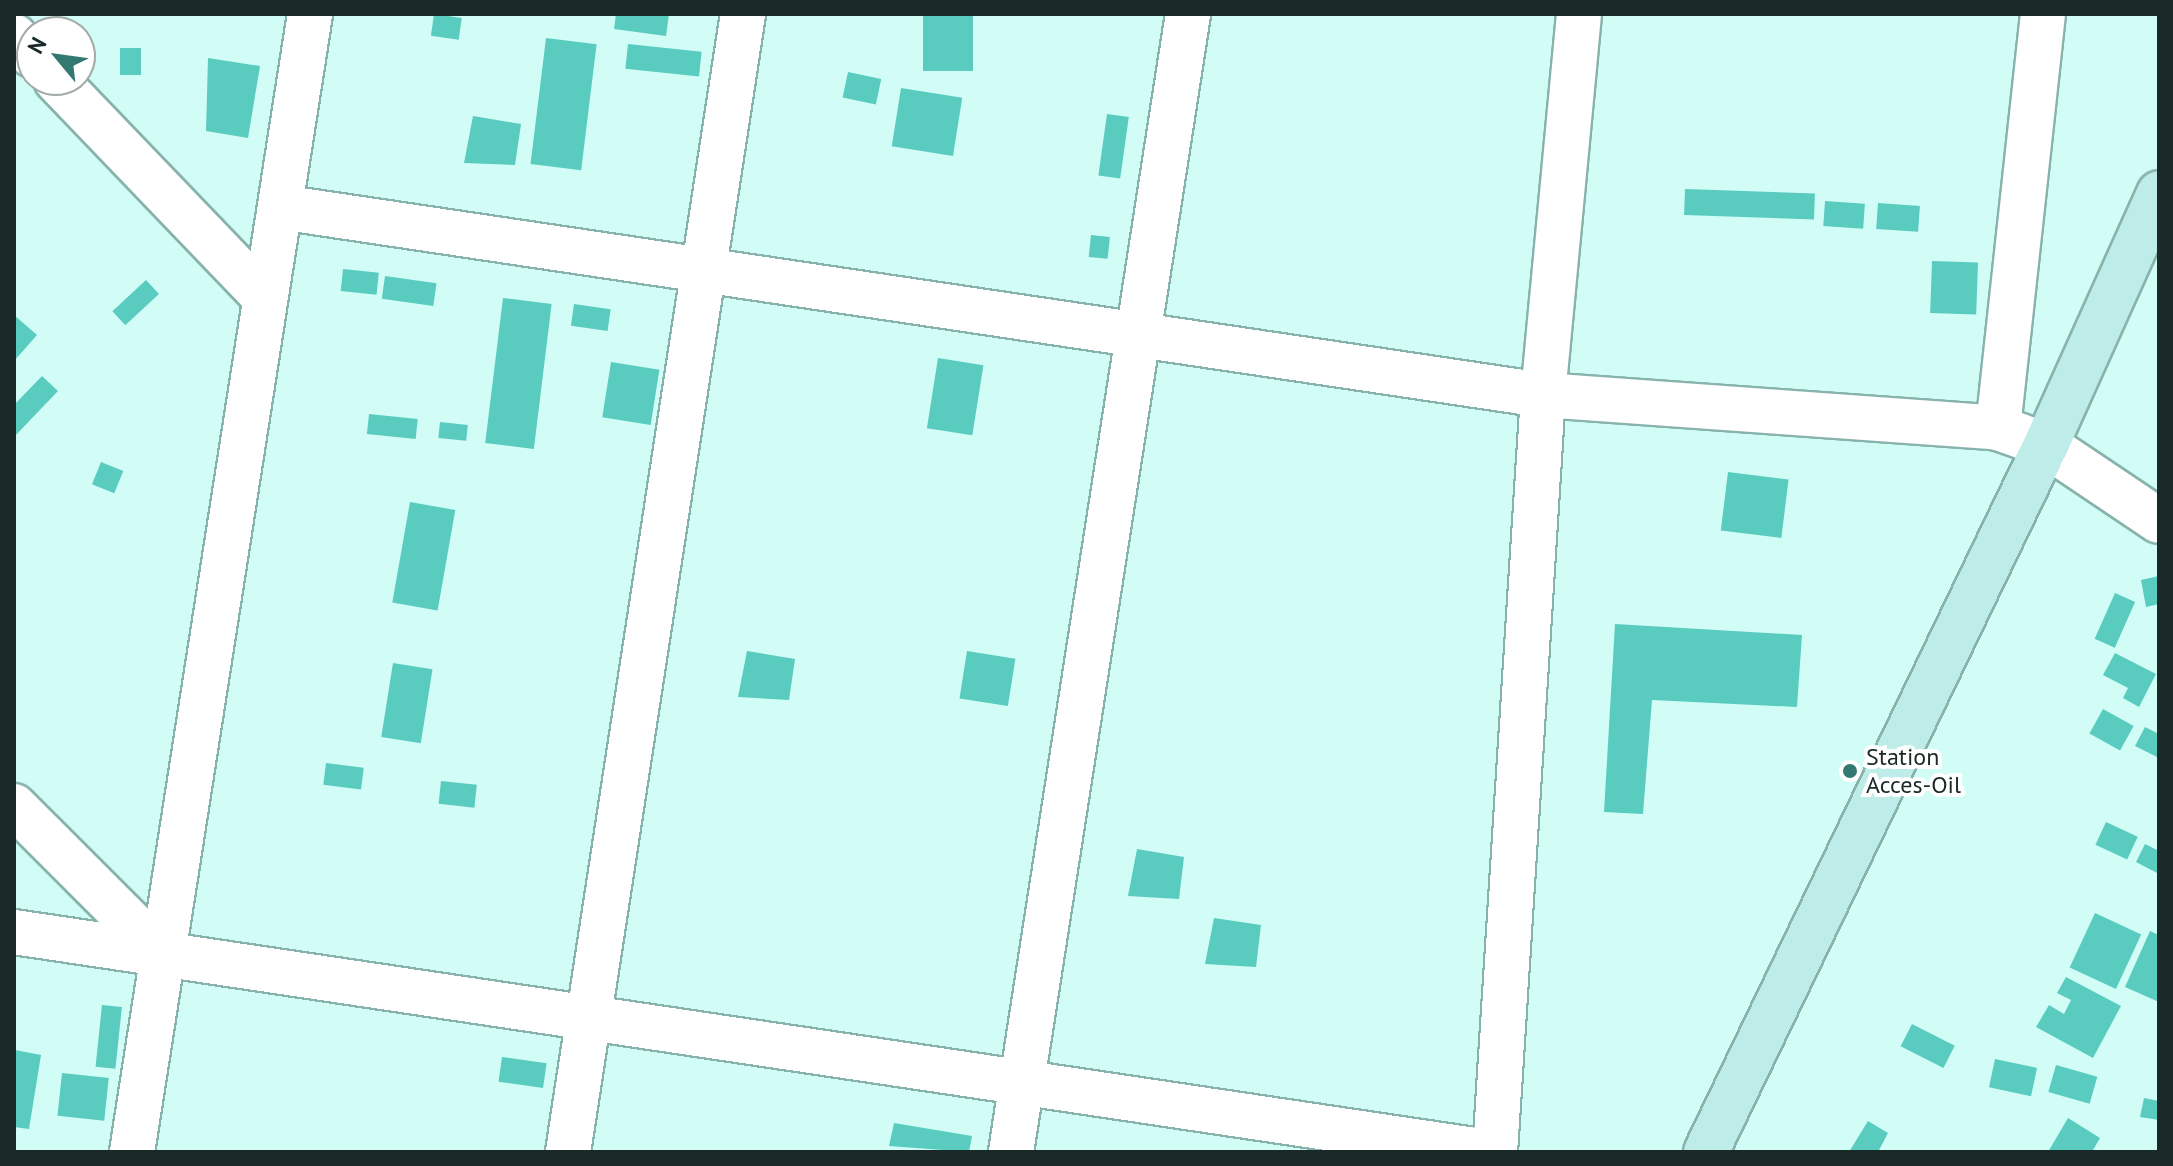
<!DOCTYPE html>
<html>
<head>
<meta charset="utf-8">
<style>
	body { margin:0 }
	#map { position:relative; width:2173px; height:1166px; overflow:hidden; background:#d1fdf6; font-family:"PT Sans",sans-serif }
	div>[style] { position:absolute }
	.building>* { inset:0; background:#59ccbf; transform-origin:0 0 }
	.roads { filter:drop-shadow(2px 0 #88b2ac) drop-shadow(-2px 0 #88b2ac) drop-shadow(0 2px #88b2ac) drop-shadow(0 -2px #88b2ac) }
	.street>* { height:44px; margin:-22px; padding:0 22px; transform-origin:22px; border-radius:22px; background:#fff }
	.secondary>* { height:44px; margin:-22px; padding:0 22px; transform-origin:22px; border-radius:22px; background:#beece8 }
	.dots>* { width:22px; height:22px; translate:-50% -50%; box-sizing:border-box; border:4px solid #fff; border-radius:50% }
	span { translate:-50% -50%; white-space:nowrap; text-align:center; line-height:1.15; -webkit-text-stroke:8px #fff; paint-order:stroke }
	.poi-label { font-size:24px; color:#182927 }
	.left { translate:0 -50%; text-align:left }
	.frame { position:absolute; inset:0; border:16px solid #182927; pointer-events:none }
	.north { position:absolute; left:16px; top:16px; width:80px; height:80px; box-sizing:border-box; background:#fff; border:2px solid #a3a9a9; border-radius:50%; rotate:299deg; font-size:22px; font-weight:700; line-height:32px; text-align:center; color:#182927 }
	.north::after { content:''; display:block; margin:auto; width:28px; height:36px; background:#327971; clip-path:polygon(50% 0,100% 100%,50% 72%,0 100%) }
</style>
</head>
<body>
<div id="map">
	<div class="building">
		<div style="left:434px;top:14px;width:28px;height:22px;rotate:8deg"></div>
		<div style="clip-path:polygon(616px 14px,669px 14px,666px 36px,614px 29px)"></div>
		<div style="left:923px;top:14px;width:50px;height:57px"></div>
		<div style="left:546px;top:38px;width:51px;height:127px;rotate:7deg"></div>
		<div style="left:628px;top:44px;width:74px;height:25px;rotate:6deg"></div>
		<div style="left:141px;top:48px;width:27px;height:21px;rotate:90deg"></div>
		<div style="clip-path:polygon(208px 58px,260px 66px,248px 138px,206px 131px)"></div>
		<div style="left:848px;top:72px;width:34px;height:26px;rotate:12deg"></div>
		<div style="left:901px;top:88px;width:62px;height:59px;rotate:9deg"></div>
		<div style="left:1107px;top:114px;width:22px;height:62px;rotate:8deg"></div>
		<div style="clip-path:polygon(473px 116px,521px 124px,515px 165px,464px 163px)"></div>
		<div style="left:1685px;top:189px;width:130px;height:26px;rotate:2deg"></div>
		<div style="left:1825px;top:201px;width:40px;height:25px;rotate:4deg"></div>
		<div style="left:1878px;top:203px;width:42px;height:26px;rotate:4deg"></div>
		<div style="left:1091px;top:235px;width:19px;height:22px;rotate:6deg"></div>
		<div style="left:1932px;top:261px;width:46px;height:52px;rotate:2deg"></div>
		<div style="left:343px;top:269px;width:36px;height:22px;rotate:6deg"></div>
		<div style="left:385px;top:276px;width:52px;height:23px;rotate:8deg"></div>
		<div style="left:146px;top:280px;width:19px;height:46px;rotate:47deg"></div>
		<div style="left:503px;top:298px;width:49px;height:146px;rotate:7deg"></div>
		<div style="left:574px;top:304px;width:37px;height:22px;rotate:8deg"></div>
		<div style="clip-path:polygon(14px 315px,37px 335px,14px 361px)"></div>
		<div style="left:938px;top:358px;width:46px;height:71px;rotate:9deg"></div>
		<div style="left:611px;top:362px;width:49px;height:56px;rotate:9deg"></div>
		<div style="clip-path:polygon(42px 376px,58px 391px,14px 437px,14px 405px)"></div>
		<div style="left:369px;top:414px;width:49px;height:20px;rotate:6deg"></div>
		<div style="left:440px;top:422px;width:28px;height:16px;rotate:6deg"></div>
		<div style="left:101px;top:462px;width:24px;height:24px;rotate:22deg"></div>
		<div style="left:1728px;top:472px;width:61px;height:59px;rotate:7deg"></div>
		<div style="left:410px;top:502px;width:46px;height:102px;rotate:10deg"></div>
		<div style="clip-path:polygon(2159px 576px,2159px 604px,2146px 607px,2141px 580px)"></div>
		<div style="left:2115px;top:593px;width:22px;height:50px;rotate:24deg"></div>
		<div style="clip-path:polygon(1615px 624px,1802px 635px,1797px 707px,1652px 700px,1643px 814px,1604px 812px)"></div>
		<div style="clip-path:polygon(747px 651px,795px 659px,789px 700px,738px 697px)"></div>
		<div style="left:967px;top:651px;width:49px;height:48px;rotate:9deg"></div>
		<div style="clip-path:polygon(2115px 653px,2156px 674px,2139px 707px,2123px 698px,2128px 688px,2103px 675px)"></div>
		<div style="left:393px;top:663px;width:40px;height:75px;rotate:9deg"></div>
		<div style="left:2103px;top:709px;width:35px;height:28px;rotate:29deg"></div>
		<div style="clip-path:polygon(2145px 727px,2159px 734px,2159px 758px,2135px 746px)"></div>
		<div style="left:326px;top:763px;width:38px;height:22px;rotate:7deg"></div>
		<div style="left:441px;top:781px;width:36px;height:23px;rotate:6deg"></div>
		<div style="left:2106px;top:822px;width:35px;height:25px;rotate:25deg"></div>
		<div style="clip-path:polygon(2145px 844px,2159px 851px,2159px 874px,2136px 862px)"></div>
		<div style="clip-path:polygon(1137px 849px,1184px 857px,1179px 899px,1128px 896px)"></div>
		<div style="left:2095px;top:913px;width:51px;height:60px;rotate:25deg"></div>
		<div style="clip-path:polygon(1214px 918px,1261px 925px,1256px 967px,1205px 964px)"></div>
		<div style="clip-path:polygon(2150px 931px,2159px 935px,2159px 1002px,2125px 987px)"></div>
		<div style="clip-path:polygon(2066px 977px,2121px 1006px,2093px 1058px,2036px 1027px,2049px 1005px,2064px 1014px,2071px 1000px,2057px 993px)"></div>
		<div style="left:102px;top:1005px;width:20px;height:62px;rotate:6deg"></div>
		<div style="left:1912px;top:1024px;width:48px;height:25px;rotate:27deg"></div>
		<div style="clip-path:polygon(15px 1050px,41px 1055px,29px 1129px,14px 1127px)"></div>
		<div style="left:502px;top:1057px;width:45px;height:25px;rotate:8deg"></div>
		<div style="left:1995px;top:1059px;width:43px;height:29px;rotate:12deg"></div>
		<div style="left:2056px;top:1065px;width:43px;height:28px;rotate:16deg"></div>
		<div style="left:62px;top:1073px;width:47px;height:43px;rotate:6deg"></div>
		<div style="clip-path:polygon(2144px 1098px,2159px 1101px,2159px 1120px,2140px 1117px)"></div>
		<div style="clip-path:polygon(2068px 1118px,2100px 1138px,2092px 1152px,2048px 1152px)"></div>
		<div style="clip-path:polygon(1868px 1121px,1888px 1133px,1878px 1152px,1849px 1152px)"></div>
		<div style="clip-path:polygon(894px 1123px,972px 1136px,969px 1152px,889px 1146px)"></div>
	</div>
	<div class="roads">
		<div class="street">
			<div style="left:14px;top:36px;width:26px;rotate:47deg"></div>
			<div style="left:56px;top:80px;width:302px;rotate:46.2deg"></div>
			<div style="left:280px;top:207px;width:1277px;rotate:8.47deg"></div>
			<div style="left:1543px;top:395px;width:456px;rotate:4.1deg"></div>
			<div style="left:1998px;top:428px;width:51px;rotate:19.5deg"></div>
			<div style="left:2046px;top:445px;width:136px;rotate:33.9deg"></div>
			<div style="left:1998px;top:428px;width:416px;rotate:-83.8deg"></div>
			<div style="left:14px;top:806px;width:209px;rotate:45deg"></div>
			<div style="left:14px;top:932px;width:1490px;rotate:8.49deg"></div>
			<div style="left:132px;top:1152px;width:1152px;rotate:-81.11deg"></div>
			<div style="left:568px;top:1152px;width:1151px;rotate:-81.26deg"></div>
			<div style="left:1011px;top:1152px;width:1152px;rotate:-81.16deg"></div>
			<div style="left:1495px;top:1152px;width:759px;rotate:-86.37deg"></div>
			<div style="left:1543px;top:395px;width:383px;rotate:-84.6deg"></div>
		</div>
		<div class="secondary">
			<div style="left:1706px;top:1152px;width:785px;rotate:-64.32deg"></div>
			<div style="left:2046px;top:445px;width:276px;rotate:-65.8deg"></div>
		</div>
	</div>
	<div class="dots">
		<div style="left:1850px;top:771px;background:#327971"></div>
	</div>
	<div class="poi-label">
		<span class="left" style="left:1866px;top:771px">Station<br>Acces-Oil</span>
	</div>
	<div class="frame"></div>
	<div class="north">N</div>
</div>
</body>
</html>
